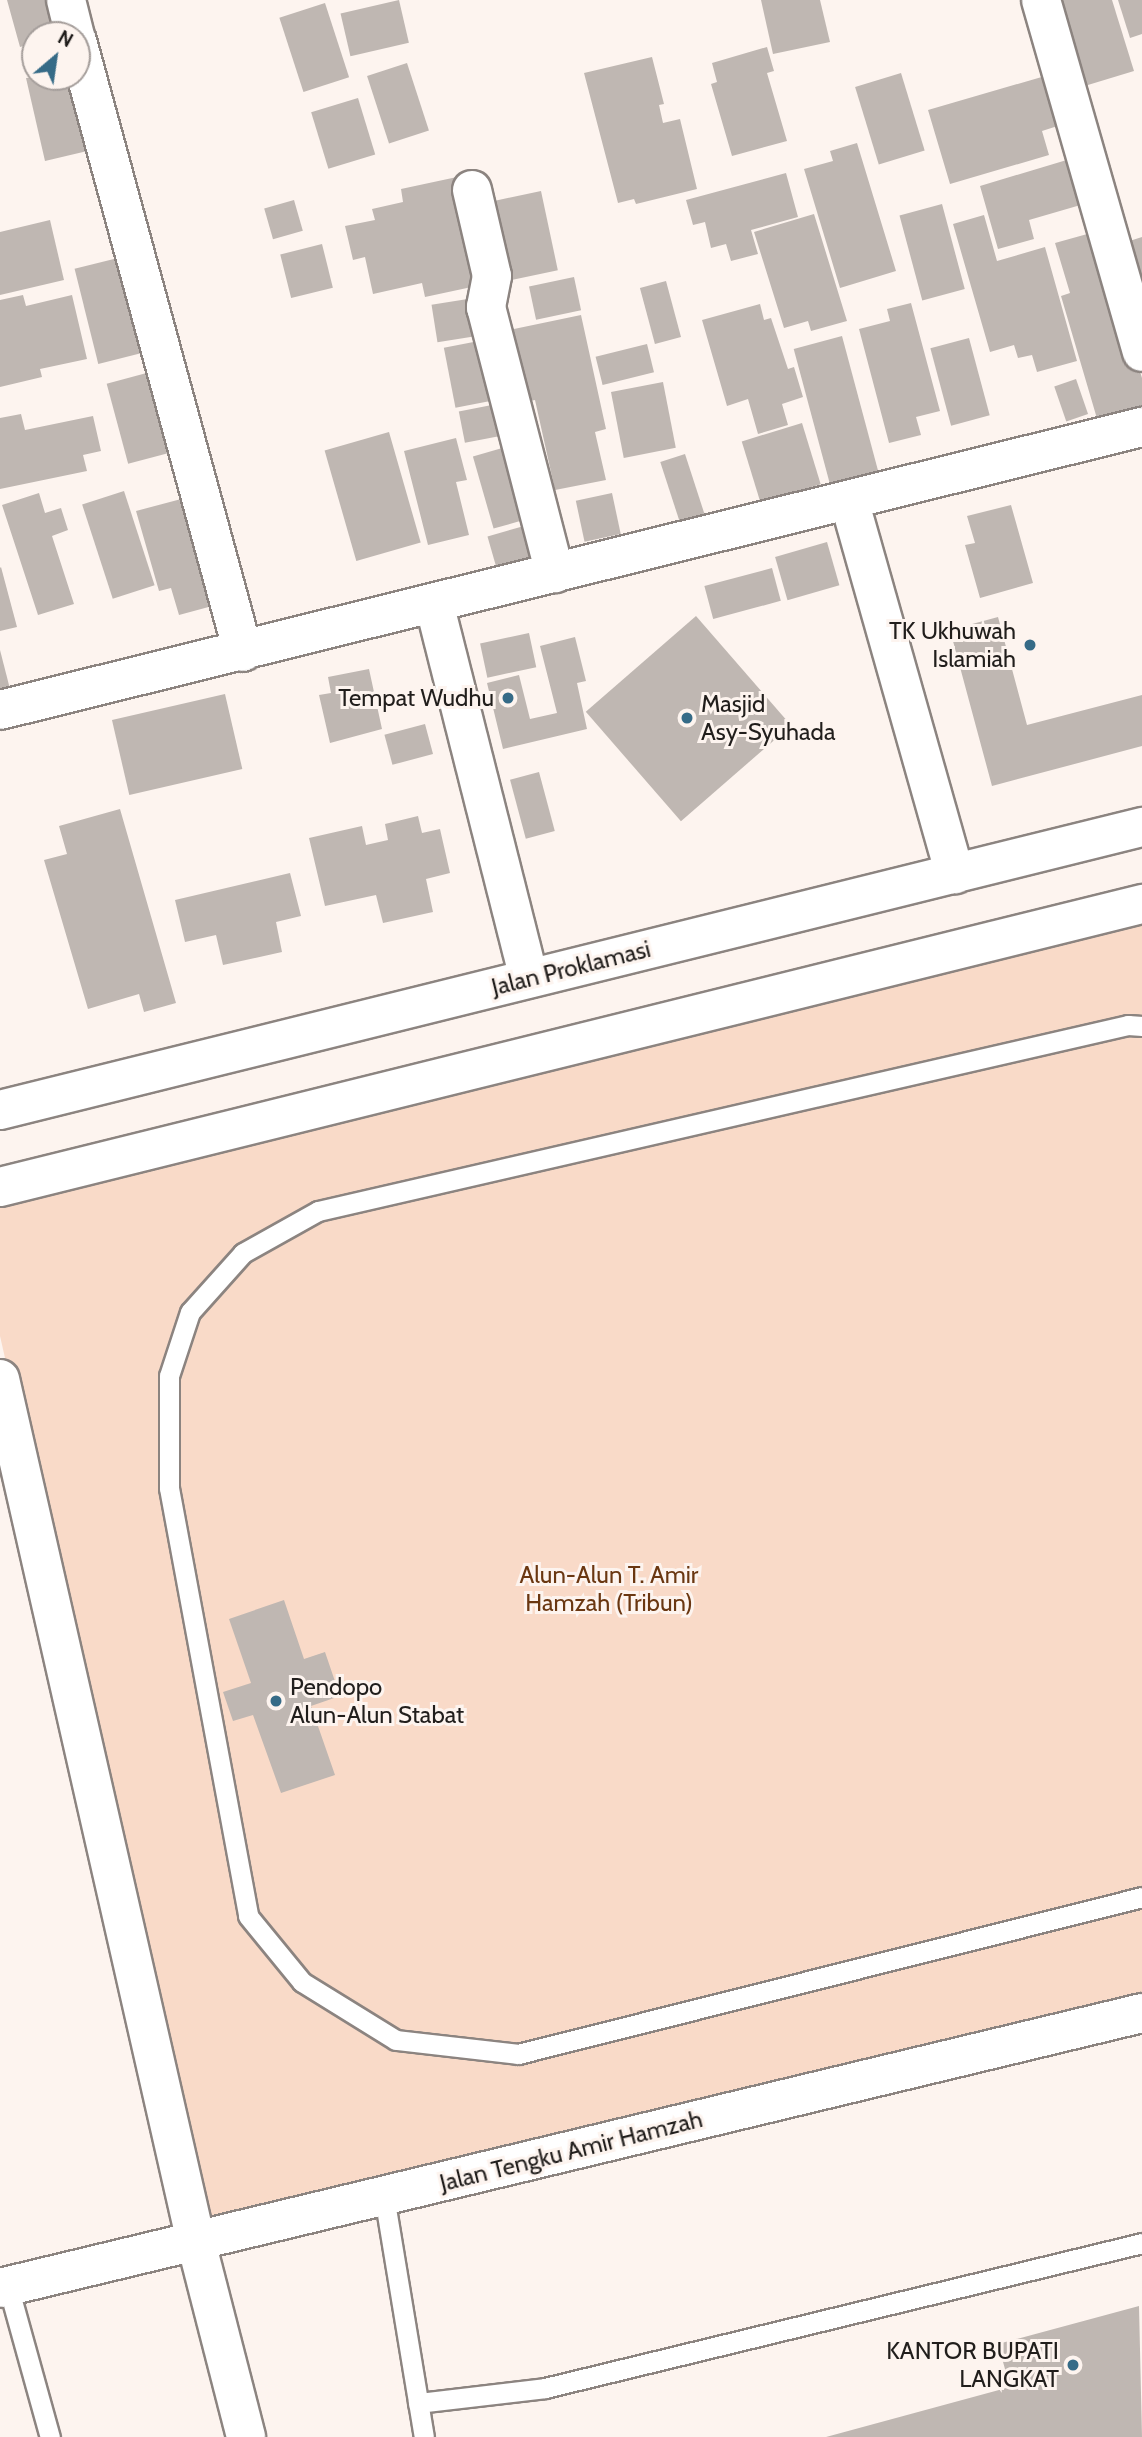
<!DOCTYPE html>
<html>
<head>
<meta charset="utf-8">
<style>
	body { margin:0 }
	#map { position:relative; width:1142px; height:2437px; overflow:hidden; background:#fdf4ef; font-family:Cabin,sans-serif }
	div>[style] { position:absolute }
	.green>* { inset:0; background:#f9dac8 }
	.building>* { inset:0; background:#bfb7b2; transform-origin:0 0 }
	.roads { filter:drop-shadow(2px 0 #8c8480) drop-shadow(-2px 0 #8c8480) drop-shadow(0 2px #8c8480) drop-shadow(0 -2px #8c8480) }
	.lane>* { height:19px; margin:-9.5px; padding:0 9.5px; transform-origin:9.5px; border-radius:9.5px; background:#fff }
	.street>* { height:38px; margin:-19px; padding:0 19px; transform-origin:19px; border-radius:19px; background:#fff }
	.secondary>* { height:38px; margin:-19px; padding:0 19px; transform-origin:19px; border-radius:19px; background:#fff }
	.dots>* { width:19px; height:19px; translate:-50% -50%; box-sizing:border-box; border:4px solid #fdf4ef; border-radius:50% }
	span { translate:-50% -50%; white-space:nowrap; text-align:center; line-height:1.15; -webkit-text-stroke:6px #fdf4ef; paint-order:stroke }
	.poi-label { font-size:24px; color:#211e1c }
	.right { translate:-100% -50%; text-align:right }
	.left { translate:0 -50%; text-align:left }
	.street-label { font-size:24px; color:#211e1c }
	.park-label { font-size:24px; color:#6a3711 }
	.north { position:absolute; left:21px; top:21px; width:70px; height:70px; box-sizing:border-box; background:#fdf4ef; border:2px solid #a59e9b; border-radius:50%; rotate:29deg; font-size:19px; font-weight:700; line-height:28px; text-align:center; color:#211e1c }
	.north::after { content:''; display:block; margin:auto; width:24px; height:32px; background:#366b87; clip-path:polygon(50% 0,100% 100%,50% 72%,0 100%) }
</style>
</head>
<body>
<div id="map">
	<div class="green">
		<div style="clip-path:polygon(1142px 911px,1142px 2005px,204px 2229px,0 1336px,0 1196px)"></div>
	</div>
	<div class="building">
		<div style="clip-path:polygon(7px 0,63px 0,64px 35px,35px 35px,35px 43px,20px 47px)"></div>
		<div style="left:399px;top:0;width:44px;height:60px;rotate:77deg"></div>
		<div style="clip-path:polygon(761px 0,820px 0,830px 42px,773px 54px)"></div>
		<div style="clip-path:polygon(1049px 0,1112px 0,1134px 71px,1078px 88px)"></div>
		<div style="clip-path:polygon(1118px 0,1142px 0,1142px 34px,1130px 38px)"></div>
		<div style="left:325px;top:3px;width:78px;height:48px;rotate:72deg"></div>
		<div style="clip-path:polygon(767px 47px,774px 71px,767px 73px,787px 141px,732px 156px,711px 84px,717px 82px,712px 63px)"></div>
		<div style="clip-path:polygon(652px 57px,664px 104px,659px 105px,663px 123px,680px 119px,697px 189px,636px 204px,634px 199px,618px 203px,584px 73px)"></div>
		<div style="left:407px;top:63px;width:71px;height:42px;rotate:72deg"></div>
		<div style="left:901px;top:73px;width:81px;height:48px;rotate:73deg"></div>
		<div style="clip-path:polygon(1052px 74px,1067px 123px,1042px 131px,1049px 155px,950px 184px,928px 110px)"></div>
		<div style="clip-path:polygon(35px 77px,77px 77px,100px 148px,45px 161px,26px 78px)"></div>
		<div style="left:358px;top:98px;width:59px;height:49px;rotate:73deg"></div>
		<div style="clip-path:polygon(857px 143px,896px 271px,840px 288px,804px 169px,833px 161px,830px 151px)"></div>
		<div style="clip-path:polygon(1070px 159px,1084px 204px,1029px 220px,1034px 239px,998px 249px,980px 186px)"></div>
		<div style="clip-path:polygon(786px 173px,798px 217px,751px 230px,758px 254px,731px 261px,726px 244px,711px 248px,705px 222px,693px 225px,686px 200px)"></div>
		<div style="clip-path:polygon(457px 177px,481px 285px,425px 297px,422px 283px,373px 294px,365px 257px,353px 260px,345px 226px,375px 220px,372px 209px,403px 202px,401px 189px)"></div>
		<div style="left:541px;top:191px;width:81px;height:54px;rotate:78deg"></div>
		<div style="left:294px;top:200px;width:32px;height:31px;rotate:74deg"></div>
		<div style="left:942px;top:204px;width:88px;height:44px;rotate:75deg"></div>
		<div style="clip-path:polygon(814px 214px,847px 321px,811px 331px,808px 321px,784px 328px,754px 232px)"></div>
		<div style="clip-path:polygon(984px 215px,997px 261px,1045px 247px,1077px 361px,1037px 372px,1032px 355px,1018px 358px,1014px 345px,990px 352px,953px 224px)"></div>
		<div style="clip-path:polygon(50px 220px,64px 280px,0 295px,0 232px)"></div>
		<div style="clip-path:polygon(1098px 231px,1142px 378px,1142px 409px,1098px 422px,1061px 296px,1070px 293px,1055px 243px)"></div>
		<div style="clip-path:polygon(1142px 237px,1142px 321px,1117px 245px)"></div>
		<div style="left:322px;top:244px;width:45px;height:43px;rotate:76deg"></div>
		<div style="left:126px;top:256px;width:98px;height:53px;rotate:76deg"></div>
		<div style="left:574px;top:277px;width:34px;height:46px;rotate:78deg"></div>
		<div style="left:666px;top:281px;width:58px;height:27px;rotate:75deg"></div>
		<div style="clip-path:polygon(23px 295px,26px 306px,72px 295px,87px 359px,40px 369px,42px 377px,0 387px,0 300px)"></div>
		<div style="left:474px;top:298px;width:38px;height:43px;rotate:81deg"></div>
		<div style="clip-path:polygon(911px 303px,940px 411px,916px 417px,921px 435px,889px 443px,859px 329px,890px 321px,887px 309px)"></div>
		<div style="clip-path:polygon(760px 304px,764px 320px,771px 318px,788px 369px,794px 367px,803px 397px,782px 404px,788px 425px,758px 434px,748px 399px,727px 406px,702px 320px)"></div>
		<div style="clip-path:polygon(581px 315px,606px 429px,595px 432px,606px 480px,555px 490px,535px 400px,519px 403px,504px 331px)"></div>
		<div style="left:842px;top:336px;width:143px;height:50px;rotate:75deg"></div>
		<div style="left:969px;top:338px;width:80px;height:40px;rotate:75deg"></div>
		<div style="left:489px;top:339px;width:61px;height:46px;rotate:79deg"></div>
		<div style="left:647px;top:344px;width:29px;height:53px;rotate:76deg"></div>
		<div style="left:154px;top:371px;width:83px;height:49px;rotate:75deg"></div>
		<div style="left:1076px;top:379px;width:37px;height:23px;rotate:71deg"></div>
		<div style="left:663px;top:382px;width:67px;height:53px;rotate:79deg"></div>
		<div style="left:502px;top:403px;width:32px;height:44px;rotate:79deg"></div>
		<div style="clip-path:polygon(21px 414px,25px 430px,93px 416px,101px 451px,83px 455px,87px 471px,0 489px,0 418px)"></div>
		<div style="left:802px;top:423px;width:64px;height:63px;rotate:73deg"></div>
		<div style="left:389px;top:432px;width:115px;height:67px;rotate:74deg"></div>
		<div style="clip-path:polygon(456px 438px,467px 480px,456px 482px,469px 535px,428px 545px,404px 451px)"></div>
		<div style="left:520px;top:443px;width:75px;height:49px;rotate:74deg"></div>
		<div style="left:685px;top:454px;width:66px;height:26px;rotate:72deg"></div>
		<div style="left:124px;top:491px;width:99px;height:44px;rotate:72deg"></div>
		<div style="clip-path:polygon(39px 493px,45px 513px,61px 508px,68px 530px,52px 536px,74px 604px,38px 615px,2px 505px)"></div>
		<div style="left:612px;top:493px;width:42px;height:37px;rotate:78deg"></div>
		<div style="clip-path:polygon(185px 498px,216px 605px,179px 615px,171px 588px,159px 591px,136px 511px)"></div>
		<div style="clip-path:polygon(1011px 505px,1033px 583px,980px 598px,965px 545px,975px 543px,967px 516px)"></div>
		<div style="left:524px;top:526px;width:35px;height:38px;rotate:74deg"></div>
		<div style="left:827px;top:542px;width:45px;height:54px;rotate:74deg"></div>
		<div style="clip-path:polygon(1px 567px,17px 627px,0 631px,0 568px)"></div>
		<div style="left:772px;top:568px;width:34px;height:70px;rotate:75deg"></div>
		<div style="left:696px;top:616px;width:145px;height:146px;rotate:49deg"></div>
		<div style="clip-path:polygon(998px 617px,1027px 725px,1142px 695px,1142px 746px,992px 786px,950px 630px)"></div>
		<div style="left:529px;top:633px;width:35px;height:50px;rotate:78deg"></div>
		<div style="clip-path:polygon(575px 637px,586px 681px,577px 683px,587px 729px,503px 749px,487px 683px,519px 675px,530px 719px,557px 713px,540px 646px)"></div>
		<div style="clip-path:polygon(0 650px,10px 689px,0 692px)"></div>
		<div style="clip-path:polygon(369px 669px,382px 729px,330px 743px,319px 695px,331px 693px,328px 677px)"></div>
		<div style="left:225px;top:694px;width:77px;height:116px;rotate:77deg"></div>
		<div style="left:425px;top:724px;width:31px;height:42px;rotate:75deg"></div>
		<div style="left:539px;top:772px;width:61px;height:30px;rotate:75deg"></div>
		<div style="clip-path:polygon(120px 809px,176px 1003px,144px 1012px,139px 994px,88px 1009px,44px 860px,67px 854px,59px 826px)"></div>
		<div style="clip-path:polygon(418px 816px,422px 833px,440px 829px,450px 873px,426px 879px,433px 912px,383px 923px,376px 895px,325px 906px,309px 838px,362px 826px,366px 845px,388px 840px,385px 824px)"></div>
		<div style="clip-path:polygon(290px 873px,301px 916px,276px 922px,282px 952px,223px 965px,216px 935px,185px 942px,175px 900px)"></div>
		<div style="clip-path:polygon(284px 1600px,304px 1659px,325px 1652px,340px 1696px,311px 1706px,335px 1775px,281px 1793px,253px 1715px,233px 1721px,223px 1692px,251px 1683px,229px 1619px)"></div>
		<div style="clip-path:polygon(1139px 2306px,1142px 2437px,826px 2437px,1010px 2387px,998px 2344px)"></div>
	</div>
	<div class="roads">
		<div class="lane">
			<div style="left:1142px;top:1026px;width:14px;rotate:-176deg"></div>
			<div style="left:1128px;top:1025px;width:831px;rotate:167.07deg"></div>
			<div style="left:318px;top:1211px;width:86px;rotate:150.8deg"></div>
			<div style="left:243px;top:1253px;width:79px;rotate:131.9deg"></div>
			<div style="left:190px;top:1312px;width:67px;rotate:108.2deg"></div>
			<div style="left:169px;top:1376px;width:112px;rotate:90deg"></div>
			<div style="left:169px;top:1488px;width:435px;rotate:79.5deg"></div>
			<div style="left:248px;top:1916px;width:85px;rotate:50.7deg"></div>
			<div style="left:302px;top:1982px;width:110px;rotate:31.7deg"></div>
			<div style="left:396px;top:2040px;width:123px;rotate:6.5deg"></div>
			<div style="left:518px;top:2054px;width:643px;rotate:-14.12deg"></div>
			<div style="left:384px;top:2196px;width:244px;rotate:80.6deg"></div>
			<div style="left:8px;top:2286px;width:157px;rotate:74.5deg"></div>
			<div style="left:418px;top:2403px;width:128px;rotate:-6.7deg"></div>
			<div style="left:545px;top:2388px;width:614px;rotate:-13.65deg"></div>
		</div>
		<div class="street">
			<div style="left:66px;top:0;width:36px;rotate:76deg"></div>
			<div style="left:1041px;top:0;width:366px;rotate:74deg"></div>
			<div style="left:77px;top:41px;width:633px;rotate:74.8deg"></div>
			<div style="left:472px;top:190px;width:88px;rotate:76.9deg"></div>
			<div style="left:492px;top:276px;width:32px;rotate:101deg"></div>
			<div style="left:486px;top:307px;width:275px;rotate:75.5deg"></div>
			<div style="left:849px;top:500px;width:389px;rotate:74.2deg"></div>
			<div style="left:434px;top:603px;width:387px;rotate:75.8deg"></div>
			<div style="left:0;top:710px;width:1177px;rotate:-13.92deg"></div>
			<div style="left:0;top:1379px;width:885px;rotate:77.2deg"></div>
			<div style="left:196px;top:2242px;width:201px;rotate:75.6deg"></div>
			<div style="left:0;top:2288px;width:1175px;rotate:-13.54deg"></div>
		</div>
		<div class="secondary">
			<div style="left:0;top:1110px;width:1177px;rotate:-13.92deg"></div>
			<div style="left:0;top:1187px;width:1177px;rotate:-13.92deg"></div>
		</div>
	</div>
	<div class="dots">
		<div style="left:1030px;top:645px;background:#366b87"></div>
		<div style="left:508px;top:698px;background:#366b87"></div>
		<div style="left:687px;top:718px;background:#366b87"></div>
		<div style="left:276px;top:1701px;background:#366b87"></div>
		<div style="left:1073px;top:2365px;background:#366b87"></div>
	</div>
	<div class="poi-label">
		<span class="right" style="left:1016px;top:645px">TK Ukhuwah<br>Islamiah</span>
		<span class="right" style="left:494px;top:698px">Tempat Wudhu</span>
		<span class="left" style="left:701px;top:718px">Masjid<br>Asy-Syuhada</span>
		<span class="left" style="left:290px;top:1701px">Pendopo<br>Alun-Alun Stabat</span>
		<span class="right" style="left:1059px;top:2365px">KANTOR BUPATI<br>LANGKAT</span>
	</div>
	<div class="street-label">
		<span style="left:571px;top:968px;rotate:-14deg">Jalan Proklamasi</span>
		<span style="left:571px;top:2151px;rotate:-14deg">Jalan Tengku Amir Hamzah</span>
	</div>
	<div class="park-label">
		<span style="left:609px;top:1589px">Alun-Alun T. Amir<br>Hamzah (Tribun)</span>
	</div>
	<div class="north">N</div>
</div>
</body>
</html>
